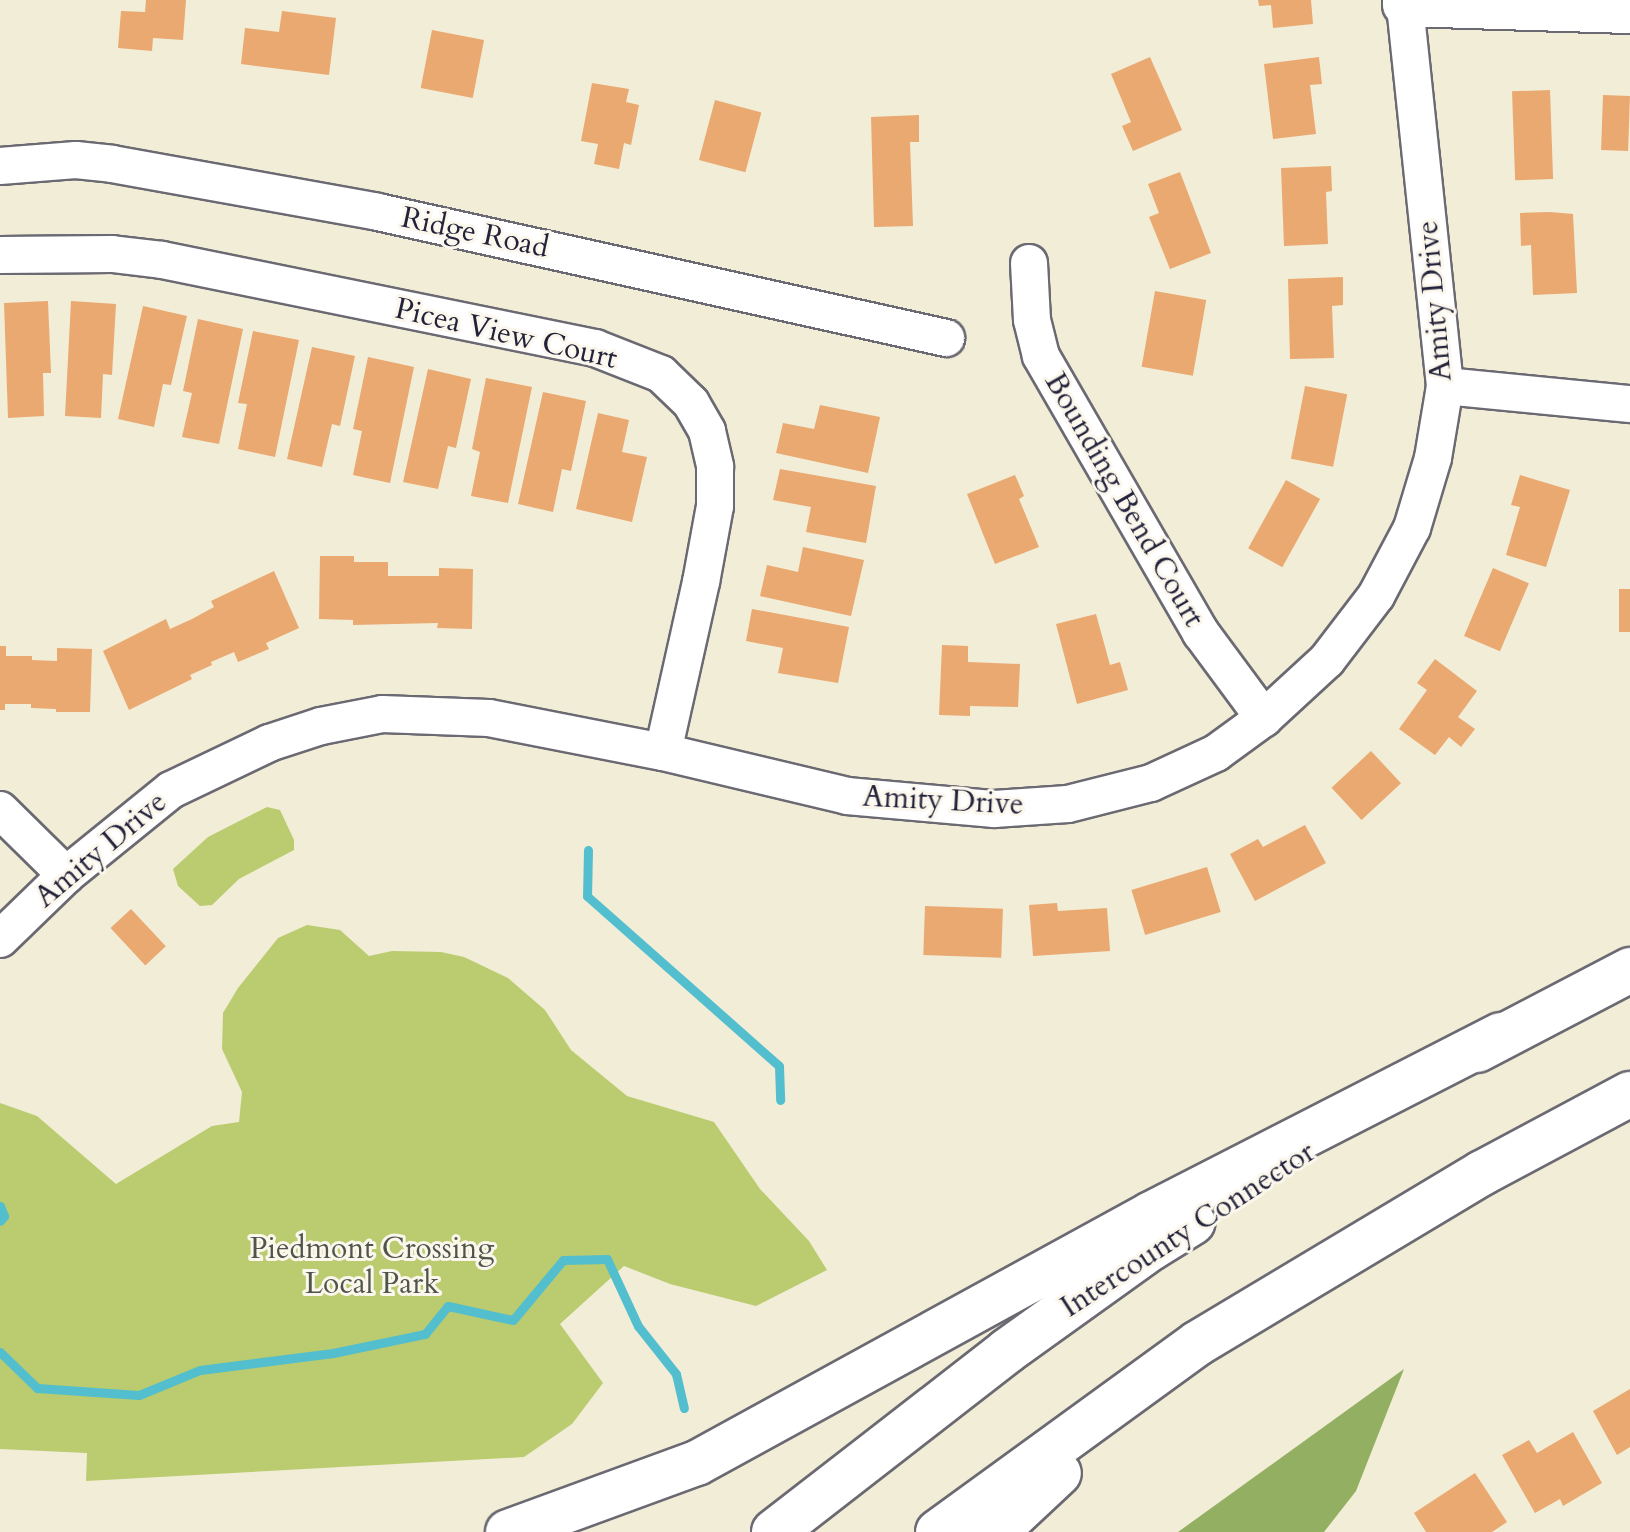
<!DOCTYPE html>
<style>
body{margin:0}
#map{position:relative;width:1630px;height:1532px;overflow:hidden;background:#f2edd7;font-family:Cardo,serif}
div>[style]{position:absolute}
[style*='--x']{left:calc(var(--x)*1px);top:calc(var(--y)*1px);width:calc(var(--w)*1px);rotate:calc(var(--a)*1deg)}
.green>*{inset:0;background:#bacc6f}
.forest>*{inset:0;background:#93b062}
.stream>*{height:9px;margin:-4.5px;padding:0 4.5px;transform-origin:4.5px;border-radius:4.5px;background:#53bece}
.building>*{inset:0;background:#e9a971;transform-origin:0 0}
.roads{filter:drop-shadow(2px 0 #6b6972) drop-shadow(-2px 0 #6b6972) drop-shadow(0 2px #6b6972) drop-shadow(0 -2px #6b6972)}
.minor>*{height:36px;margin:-18px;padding:0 18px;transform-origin:18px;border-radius:18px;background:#fff}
.tertiary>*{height:44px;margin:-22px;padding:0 22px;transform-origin:22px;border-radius:22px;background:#fff}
.motorway>*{height:44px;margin:-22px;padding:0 22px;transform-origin:22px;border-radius:22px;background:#fff}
span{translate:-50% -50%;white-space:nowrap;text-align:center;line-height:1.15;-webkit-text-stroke:6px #fbf7ec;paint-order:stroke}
.street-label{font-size:30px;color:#22223b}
.park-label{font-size:30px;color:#50554b}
</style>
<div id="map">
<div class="green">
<i style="clip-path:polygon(267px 807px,280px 810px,294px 840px,294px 850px,239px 879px,212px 905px,200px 906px,178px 886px,173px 869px,208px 837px)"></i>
<i style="clip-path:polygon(307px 925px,340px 930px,369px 956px,392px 951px,441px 952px,464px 957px,508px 978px,545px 1010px,571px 1050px,627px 1096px,714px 1122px,760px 1189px,809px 1241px,827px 1270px,756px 1306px,670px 1284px,624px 1266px,560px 1324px,603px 1383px,572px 1424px,524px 1457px,86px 1481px,87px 1453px,0 1449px,0 1103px,37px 1116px,116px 1184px,212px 1126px,239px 1122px,242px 1092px,222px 1049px,223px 1013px,238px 988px,278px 938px)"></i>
</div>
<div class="forest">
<i style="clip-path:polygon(1404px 1369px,1356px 1491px,1324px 1532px,1178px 1532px)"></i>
</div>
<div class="stream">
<i style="--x:588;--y:850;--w:46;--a:91.2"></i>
<i style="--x:587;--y:896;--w:256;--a:41.5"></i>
<i style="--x:779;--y:1066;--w:34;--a:88"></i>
<i style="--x:0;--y:1206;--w:11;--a:68"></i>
<i style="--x:4;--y:1216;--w:6;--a:129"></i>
<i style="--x:0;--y:1352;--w:52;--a:44.2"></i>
<i style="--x:37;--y:1388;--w:102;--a:3.9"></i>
<i style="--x:139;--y:1395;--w:66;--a:-22.3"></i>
<i style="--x:200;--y:1370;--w:134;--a:-7.3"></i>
<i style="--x:333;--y:1353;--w:94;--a:-11.7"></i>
<i style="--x:425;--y:1334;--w:36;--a:-51"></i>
<i style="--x:448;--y:1306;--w:66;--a:12.2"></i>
<i style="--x:513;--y:1320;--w:78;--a:-50.2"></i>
<i style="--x:563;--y:1260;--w:44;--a:-1.3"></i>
<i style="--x:607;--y:1259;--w:74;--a:65.2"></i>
<i style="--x:638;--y:1326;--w:61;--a:51.6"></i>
<i style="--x:676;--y:1374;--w:35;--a:77"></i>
</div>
<div class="building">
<i style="clip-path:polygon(146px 0,186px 0,183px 40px,153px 38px,152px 51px,118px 48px,121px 11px,145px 12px)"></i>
<i style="clip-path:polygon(1258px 0,1311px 0,1313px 24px,1273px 28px,1271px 5px,1259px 6px)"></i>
<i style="clip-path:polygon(282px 11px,336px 18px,329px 75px,241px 64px,245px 28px,279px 32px)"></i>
<i style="left:432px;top:30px;width:53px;height:59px;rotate:11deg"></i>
<i style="clip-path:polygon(1150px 57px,1182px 130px,1133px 151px,1122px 126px,1131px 122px,1111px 74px)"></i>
<i style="clip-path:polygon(1319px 57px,1322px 84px,1310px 85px,1316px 134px,1273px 139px,1264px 64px)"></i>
<i style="clip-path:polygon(592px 83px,629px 89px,626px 102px,639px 105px,631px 145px,624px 143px,619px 169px,594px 164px,598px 144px,581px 141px)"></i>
<i style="left:1550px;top:90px;width:89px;height:38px;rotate:88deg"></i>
<i style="left:1603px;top:95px;width:27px;height:55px;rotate:2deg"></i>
<i style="left:715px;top:100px;width:48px;height:62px;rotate:15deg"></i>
<i style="clip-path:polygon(919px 115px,919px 142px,910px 142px,913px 226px,874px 227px,871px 117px)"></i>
<i style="clip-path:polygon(1331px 166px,1332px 191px,1326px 192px,1328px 244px,1284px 246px,1281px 168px)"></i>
<i style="clip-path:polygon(1180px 172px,1211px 253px,1170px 269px,1149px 217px,1159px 213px,1148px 184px)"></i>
<i style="clip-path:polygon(1550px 212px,1573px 214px,1577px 293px,1533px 295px,1531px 245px,1521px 246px,1520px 213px)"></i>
<i style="clip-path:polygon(1343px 277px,1343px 305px,1332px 306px,1334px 358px,1290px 359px,1288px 279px)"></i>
<i style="left:1155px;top:291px;width:52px;height:77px;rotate:10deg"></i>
<i style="clip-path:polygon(48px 301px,51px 373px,43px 373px,44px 416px,8px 418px,4px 303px)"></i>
<i style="clip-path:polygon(71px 301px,116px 304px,112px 375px,103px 374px,101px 418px,65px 416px)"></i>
<i style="clip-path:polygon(143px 306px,187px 316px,171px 385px,163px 384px,154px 427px,118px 419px)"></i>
<i style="clip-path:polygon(198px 319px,243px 329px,219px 444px,182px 437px,192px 393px,183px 391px)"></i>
<i style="clip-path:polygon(253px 331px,299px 340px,275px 457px,238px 449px,247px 404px,238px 403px)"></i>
<i style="clip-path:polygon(312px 347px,355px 356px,340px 426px,332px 424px,322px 467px,287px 459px)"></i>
<i style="clip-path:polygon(368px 357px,414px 367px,390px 483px,353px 475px,362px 431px,353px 429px)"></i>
<i style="clip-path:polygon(428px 369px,471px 379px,456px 448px,448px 446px,438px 489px,403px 482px)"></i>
<i style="clip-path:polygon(486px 378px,532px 387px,508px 503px,471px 496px,480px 452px,472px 449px)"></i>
<i style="left:1305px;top:386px;width:43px;height:74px;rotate:11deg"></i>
<i style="clip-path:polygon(543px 392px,586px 401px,571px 471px,562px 469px,553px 512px,518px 504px)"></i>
<i style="clip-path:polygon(820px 405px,880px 417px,868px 473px,776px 453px,783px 423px,814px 429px)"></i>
<i style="clip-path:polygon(598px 413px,629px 420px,622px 452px,647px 457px,632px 522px,576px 509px)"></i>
<i style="clip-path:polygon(780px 469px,876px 486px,866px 543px,806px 532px,811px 507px,773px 500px)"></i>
<i style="clip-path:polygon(1015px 475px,1024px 496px,1019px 499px,1039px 547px,995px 564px,967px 494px)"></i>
<i style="clip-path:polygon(1520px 475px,1570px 490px,1546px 567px,1506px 555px,1520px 507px,1511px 505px)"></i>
<i style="left:1286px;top:480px;width:39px;height:78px;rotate:29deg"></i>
<i style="clip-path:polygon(803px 547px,864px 560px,851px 616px,760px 596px,767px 565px,798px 572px)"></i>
<i style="clip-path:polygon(320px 556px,354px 556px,354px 562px,388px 562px,388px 576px,439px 576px,439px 568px,473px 569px,472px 629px,437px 628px,438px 623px,353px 625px,353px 620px,319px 619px)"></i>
<i style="left:1493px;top:568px;width:39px;height:74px;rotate:23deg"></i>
<i style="clip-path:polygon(274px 571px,299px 628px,266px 643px,269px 649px,238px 662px,234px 652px,211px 662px,212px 665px,190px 675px,192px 679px,129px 710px,103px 651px,166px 619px,170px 629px,192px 619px,214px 607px,211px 601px)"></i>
<i style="left:1619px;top:589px;width:11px;height:43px"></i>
<i style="clip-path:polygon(752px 609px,849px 627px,838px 683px,778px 673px,783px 648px,746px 641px)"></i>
<i style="clip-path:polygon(1096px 614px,1110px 665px,1120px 662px,1128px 690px,1077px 704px,1056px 624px)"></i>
<i style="clip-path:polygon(942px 645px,968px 646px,968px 662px,1020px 664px,1018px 707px,970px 706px,970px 716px,939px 715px)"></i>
<i style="clip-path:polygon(0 646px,6px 646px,6px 656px,32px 656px,32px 660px,57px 661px,57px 648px,92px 649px,90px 712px,56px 712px,56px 709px,31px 708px,31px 704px,5px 704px,5px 710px,0 710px)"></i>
<i style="clip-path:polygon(1435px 659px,1477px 691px,1458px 717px,1475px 729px,1461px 747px,1449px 737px,1435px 755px,1399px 729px,1427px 690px,1417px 683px)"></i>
<i style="left:1371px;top:751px;width:44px;height:54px;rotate:47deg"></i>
<i style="clip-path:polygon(1305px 825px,1326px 863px,1255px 901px,1230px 854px,1258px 839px,1263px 847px)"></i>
<i style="left:1207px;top:867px;width:47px;height:79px;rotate:73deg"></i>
<i style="clip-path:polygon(1057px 903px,1058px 911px,1107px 908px,1110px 951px,1033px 956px,1029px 905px)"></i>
<i style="left:925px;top:906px;width:78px;height:49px;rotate:2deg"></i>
<i style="left:131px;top:909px;width:51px;height:28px;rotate:47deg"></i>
<i style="clip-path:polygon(1630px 1389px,1630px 1447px,1617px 1455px,1593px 1411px)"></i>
<i style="clip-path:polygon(1573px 1432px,1602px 1483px,1563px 1506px,1560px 1499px,1535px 1513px,1502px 1455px,1529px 1440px,1537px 1453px)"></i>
<i style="clip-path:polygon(1475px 1473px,1507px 1522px,1492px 1532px,1426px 1532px,1414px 1513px)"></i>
</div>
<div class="roads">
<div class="minor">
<i style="--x:0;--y:166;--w:76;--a:-4.5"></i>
<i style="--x:76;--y:160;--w:36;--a:6"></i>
<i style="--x:112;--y:164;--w:270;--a:10.2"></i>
<i style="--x:378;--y:212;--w:582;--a:12.51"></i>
<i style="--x:0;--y:255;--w:112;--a:-0.5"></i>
<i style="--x:112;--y:254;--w:50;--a:6.8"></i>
<i style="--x:162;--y:260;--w:442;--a:11.5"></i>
<i style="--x:595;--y:348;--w:71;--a:21.5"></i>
<i style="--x:661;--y:374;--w:42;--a:44"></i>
<i style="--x:691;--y:403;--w:32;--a:60"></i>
<i style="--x:707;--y:431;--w:37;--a:77"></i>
<i style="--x:715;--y:467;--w:39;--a:90"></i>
<i style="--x:715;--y:506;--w:77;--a:100.4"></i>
<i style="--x:701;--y:582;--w:174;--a:102.6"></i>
<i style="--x:1029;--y:263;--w:57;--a:87"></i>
<i style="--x:1032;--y:320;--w:37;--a:76"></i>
<i style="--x:1041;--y:356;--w:320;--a:60"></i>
<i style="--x:1201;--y:633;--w:106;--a:53.5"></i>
<i style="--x:1445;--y:386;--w:186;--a:5.6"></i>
<i style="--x:0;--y:810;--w:93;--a:44.6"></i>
<i style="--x:0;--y:939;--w:92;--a:-44.1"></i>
<i style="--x:66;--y:875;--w:135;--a:-39"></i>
<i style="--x:171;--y:790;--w:109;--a:-25.6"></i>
<i style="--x:269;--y:743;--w:55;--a:-18.1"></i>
<i style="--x:321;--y:726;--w:62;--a:-11.1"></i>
<i style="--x:382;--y:714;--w:107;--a:2.1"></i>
<i style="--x:489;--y:718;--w:177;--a:11.1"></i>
<i style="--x:663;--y:752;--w:189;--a:13.4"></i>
<i style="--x:847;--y:796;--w:148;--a:5.1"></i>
<i style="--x:994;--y:809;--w:74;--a:-3.9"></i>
<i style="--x:1068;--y:804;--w:86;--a:-14.2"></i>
<i style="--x:1151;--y:783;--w:72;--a:-24.8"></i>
<i style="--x:1216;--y:753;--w:59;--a:-36.1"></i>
<i style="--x:1264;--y:718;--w:86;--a:-42.6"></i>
<i style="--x:1327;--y:660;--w:81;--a:-52.6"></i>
<i style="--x:1376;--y:596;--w:77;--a:-62.1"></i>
<i style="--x:1412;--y:528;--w:73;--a:-73.3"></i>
<i style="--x:1433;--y:458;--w:73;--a:-80.5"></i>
<i style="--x:1445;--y:386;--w:384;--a:-96"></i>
</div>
<div class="tertiary">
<i style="--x:1405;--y:0;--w:4;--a:90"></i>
<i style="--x:1405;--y:4;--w:225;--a:1.8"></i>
</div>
<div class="motorway">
<i style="--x:1477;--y:1050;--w:173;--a:-27.6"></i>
<i style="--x:508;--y:1532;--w:201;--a:-20.1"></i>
<i style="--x:697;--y:1463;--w:518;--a:-28.74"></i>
<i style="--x:1151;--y:1214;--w:393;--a:-27.1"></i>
<i style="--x:774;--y:1532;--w:295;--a:-37.8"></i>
<i style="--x:1007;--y:1351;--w:177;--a:-35.6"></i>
<i style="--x:1151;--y:1248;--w:49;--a:-31.8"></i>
<i style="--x:938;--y:1532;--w:321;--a:-36"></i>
<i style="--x:1198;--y:1343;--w:331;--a:-30.9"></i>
<i style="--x:1482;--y:1173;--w:168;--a:-28.1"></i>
<i style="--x:996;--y:1532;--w:86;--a:-43.1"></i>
</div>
</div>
<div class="street-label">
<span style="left:475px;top:233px;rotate:12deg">Ridge Road</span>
<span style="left:1435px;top:301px;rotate:-95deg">Amity Drive</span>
<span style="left:506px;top:334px;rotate:13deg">Picea View Court</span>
<span style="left:1124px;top:500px;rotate:60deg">Bounding Bend Court</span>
<span style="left:943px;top:801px;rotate:3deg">Amity Drive</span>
<span style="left:101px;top:850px;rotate:-40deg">Amity Drive</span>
<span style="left:1188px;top:1230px;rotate:-33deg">Intercounty Connector</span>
</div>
<div class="park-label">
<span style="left:372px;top:1266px">Piedmont Crossing<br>Local Park</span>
</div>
</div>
